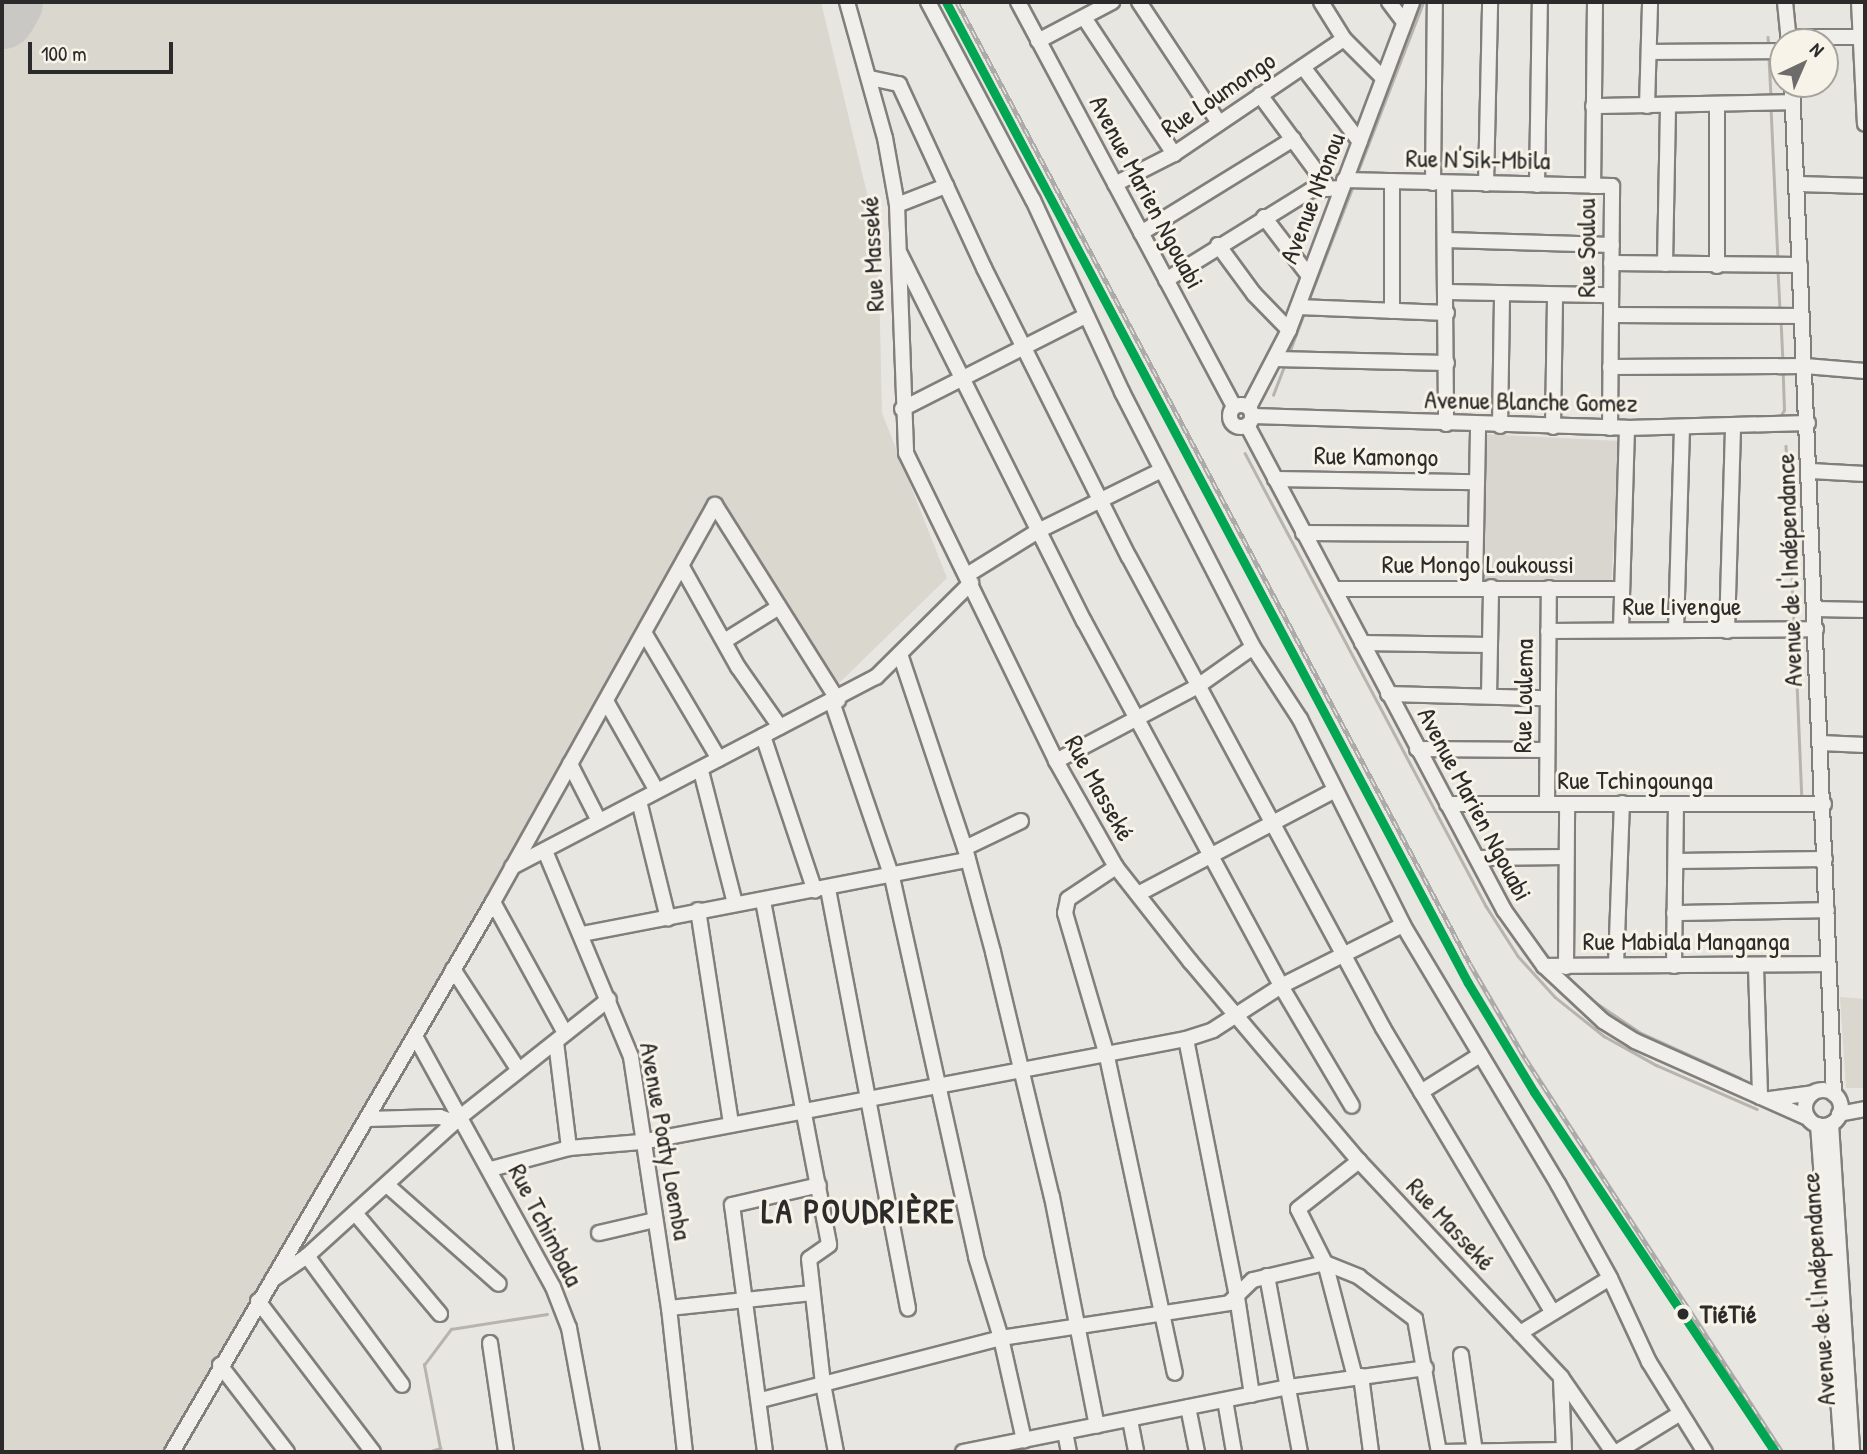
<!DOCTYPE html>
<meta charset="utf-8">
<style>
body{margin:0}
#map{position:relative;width:1867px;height:1454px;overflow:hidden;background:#e8e6e0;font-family:"Patrick Hand",sans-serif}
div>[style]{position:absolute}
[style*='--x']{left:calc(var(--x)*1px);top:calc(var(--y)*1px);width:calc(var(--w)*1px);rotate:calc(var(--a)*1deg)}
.built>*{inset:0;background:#dad7cf}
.green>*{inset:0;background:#d8d6ce;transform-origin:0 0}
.stream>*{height:2.5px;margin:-1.25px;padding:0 1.25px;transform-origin:1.25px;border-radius:1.25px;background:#b7b4ae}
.runway>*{height:65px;margin:-32.5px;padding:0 32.5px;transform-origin:32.5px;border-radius:32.5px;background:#cac8c4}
.roads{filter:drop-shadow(2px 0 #807f7c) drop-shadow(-2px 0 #807f7c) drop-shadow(0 2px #807f7c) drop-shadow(0 -2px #807f7c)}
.minor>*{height:14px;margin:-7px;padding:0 7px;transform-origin:7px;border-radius:7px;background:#f0efeb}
.minor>.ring{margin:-7px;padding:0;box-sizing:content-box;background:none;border:14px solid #f0efeb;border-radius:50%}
.rail>*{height:5px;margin-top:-2.5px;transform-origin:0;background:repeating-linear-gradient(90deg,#f7f3e8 0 8px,#acaba9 0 16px);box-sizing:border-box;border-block:2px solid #acaba9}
.rail-1>*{height:9px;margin:-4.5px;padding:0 4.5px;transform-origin:4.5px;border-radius:4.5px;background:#00a651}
.dots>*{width:19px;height:19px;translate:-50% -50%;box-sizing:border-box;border:4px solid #f7f3e8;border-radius:50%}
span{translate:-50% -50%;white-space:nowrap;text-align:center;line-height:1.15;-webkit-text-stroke:6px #f7f3e8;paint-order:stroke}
.street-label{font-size:26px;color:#2b2b2b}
.stop-label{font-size:26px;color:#2b2b2b;font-weight:700}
.left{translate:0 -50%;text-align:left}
.district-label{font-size:33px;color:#2b2b2b;font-weight:700;letter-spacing:2px}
.frame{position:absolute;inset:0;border:4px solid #2b2b2b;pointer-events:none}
.north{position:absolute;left:1769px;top:28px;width:70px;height:70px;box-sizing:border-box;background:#f7f3e8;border:2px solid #a5a39c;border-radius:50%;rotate:44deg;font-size:19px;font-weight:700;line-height:28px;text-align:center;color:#2b2b2b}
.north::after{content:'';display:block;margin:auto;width:24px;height:32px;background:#6d6c6a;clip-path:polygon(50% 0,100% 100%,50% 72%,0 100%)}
.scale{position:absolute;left:28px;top:42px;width:145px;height:32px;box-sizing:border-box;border:4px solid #2b2b2b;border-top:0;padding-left:9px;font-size:21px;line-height:24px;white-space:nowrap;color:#2b2b2b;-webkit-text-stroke:5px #f7f3e8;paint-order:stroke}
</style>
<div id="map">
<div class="built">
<i style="clip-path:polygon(2px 2px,821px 2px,878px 239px,882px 413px,947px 578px,832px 690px,716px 500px,166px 1452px,2px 1452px)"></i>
<i style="clip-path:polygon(1840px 997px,1865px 999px,1865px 1088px,1846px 1088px)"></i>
</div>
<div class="green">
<i style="left:1484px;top:434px;width:135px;height:146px;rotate:3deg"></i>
</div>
<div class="stream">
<i style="--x:1768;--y:37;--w:11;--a:85"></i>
<i style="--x:1825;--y:50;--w:7;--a:0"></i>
<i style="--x:1769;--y:58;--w:39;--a:87"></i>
<i style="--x:1771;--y:107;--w:154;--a:87.4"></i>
<i style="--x:1356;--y:176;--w:186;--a:-68.9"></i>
<i style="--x:1778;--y:271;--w:39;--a:87"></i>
<i style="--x:1307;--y:304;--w:127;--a:-68.7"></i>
<i style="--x:1781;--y:320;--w:42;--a:87.3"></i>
<i style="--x:1289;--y:353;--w:43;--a:-69.4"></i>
<i style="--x:1273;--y:395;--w:31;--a:-69"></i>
<i style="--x:1780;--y:417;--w:8;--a:-60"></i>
<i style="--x:1784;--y:410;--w:37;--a:-92"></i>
<i style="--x:1786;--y:446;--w:178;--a:87.4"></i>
<i style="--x:1245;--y:453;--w:513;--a:61.99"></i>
<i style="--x:1486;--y:906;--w:59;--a:57.4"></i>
<i style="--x:1518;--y:956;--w:55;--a:47.9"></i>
<i style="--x:1555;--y:997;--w:63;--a:38.5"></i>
<i style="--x:1604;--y:1036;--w:60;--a:29.1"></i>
<i style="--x:1656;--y:1065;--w:110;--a:23.5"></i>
<i style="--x:1287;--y:485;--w:50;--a:62.4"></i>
<i style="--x:1315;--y:538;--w:53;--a:62"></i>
<i style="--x:1345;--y:593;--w:50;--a:62.4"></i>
<i style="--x:1795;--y:635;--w:164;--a:87.6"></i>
<i style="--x:1374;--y:649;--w:46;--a:62.9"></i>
<i style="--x:1400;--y:699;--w:52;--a:61.5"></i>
<i style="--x:1430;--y:754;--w:50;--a:62.4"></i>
<i style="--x:1459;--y:810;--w:49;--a:60.8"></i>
<i style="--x:1487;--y:862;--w:68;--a:60.8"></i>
<i style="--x:1532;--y:937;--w:28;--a:51"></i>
<i style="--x:1562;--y:972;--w:45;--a:42.3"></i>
<i style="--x:1595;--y:1002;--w:55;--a:34"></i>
<i style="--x:1641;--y:1033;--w:109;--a:24.4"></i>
<i style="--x:428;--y:1452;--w:13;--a:-18"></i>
<i style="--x:440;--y:1448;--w:85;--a:-100.9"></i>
<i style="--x:424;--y:1365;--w:45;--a:-53.1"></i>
<i style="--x:451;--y:1329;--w:97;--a:-8.9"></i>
</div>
<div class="runway">
<i style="--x:2;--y:16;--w:16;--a:-60"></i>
</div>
<div class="roads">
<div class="minor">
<i style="--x:847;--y:2;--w:141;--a:74.4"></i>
<i style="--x:885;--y:138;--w:68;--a:79.8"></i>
<i style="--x:897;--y:205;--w:248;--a:87.9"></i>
<i style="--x:906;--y:453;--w:343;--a:64"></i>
<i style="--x:1056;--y:761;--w:122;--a:60.5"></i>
<i style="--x:1116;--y:867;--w:120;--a:51.8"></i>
<i style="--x:1190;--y:961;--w:262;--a:49.8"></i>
<i style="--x:1359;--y:1161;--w:296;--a:46.9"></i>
<i style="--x:1561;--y:1377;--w:91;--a:55.3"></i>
<i style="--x:928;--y:2;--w:224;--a:62.1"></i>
<i style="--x:1033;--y:200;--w:212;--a:65.1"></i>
<i style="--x:1122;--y:392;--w:287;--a:62.8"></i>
<i style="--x:1253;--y:647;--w:86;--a:56.9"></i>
<i style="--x:1300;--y:719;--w:230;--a:63.4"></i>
<i style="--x:1403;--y:925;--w:302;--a:59.1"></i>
<i style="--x:1558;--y:1184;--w:107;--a:61"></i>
<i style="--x:1610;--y:1278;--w:93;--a:65.1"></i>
<i style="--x:1649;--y:1362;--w:106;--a:58.1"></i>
<i style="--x:1018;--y:2;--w:458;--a:61.9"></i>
<i style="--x:1139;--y:2;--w:145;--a:56.5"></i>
<i style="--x:1321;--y:2;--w:44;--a:58.1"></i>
<i style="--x:1344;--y:39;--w:55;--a:45"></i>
<i style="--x:1389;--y:2;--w:25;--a:53"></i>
<i style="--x:1595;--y:2;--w:184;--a:90.6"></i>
<i style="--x:1593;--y:186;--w:7;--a:0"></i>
<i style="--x:1785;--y:2;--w:40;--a:84.3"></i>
<i style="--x:1859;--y:2;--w:122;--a:87.2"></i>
<i style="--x:1085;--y:19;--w:162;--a:56.6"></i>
<i style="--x:1788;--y:37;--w:77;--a:0"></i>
<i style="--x:1038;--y:41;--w:84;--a:-27.8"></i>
<i style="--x:1650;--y:52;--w:133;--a:-0.4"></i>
<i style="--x:1303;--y:67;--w:94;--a:52.8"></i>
<i style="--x:870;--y:78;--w:30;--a:12"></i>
<i style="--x:899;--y:84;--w:203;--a:65.2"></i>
<i style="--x:984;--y:268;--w:323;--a:63.4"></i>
<i style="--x:1129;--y:557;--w:535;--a:61.66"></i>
<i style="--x:1383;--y:1028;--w:330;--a:59.2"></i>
<i style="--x:1792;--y:84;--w:1011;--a:87.62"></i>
<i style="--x:1260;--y:95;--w:113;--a:53.6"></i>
<i style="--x:1593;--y:106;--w:200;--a:-1.1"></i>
<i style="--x:1647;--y:106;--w:104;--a:-88.3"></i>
<i style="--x:1717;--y:106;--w:160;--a:90"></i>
<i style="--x:1344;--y:180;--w:268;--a:1.3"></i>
<i style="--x:1392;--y:181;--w:130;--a:90"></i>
<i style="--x:1433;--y:183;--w:181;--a:-89.4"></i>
<i style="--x:1444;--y:183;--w:241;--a:89.5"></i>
<i style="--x:1115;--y:184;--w:66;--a:-27"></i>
<i style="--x:1174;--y:154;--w:205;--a:-34.1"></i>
<i style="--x:1486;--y:184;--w:182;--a:-88.7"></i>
<i style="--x:1798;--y:184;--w:67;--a:1.7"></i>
<i style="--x:1537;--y:185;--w:183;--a:-89.1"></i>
<i style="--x:897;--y:205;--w:53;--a:-21.2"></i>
<i style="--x:1264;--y:217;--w:74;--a:52.7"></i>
<i style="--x:1141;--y:233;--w:179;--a:-31.7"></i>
<i style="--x:1446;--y:240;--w:166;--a:1.7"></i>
<i style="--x:1218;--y:245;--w:61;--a:53.7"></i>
<i style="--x:1254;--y:294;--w:50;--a:45.8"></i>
<i style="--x:900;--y:254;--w:411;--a:63.4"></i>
<i style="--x:1084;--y:621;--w:415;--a:61.6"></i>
<i style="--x:1281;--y:986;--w:139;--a:59.4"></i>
<i style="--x:1611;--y:263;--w:189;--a:0.6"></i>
<i style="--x:1665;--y:264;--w:158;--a:-88.9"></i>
<i style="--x:1166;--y:280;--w:171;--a:-31.8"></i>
<i style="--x:1311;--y:190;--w:30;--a:-4"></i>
<i style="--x:1448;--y:292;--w:163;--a:1.1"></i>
<i style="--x:1298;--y:307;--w:149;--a:2.3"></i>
<i style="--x:1611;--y:315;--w:191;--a:0.3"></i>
<i style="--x:1275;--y:359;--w:172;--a:1.3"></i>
<i style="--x:1610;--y:367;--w:195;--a:-0.3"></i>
<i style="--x:1805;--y:366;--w:60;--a:4.8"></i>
<i class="ring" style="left:1230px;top:405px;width:8px;height:8px"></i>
<i style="--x:1249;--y:407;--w:87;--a:-62.5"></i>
<i style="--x:1289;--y:330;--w:350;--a:-69.4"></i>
<i style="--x:902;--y:409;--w:205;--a:-26.9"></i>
<i style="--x:1253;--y:416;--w:374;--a:1.8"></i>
<i style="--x:1627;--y:428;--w:181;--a:-1.6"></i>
<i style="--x:1247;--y:425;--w:549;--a:62.08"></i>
<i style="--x:1504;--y:910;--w:69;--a:54.5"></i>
<i style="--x:1544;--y:966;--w:81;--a:43"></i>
<i style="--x:1603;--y:1021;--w:38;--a:32"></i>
<i style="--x:1635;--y:1041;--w:189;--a:24"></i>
<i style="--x:1500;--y:426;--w:133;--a:-89.1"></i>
<i style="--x:1553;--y:427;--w:132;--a:-89.1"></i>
<i style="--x:1610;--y:428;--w:242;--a:-89.5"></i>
<i style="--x:1811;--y:471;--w:54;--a:3.2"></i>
<i style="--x:1275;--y:479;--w:202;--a:0.9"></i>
<i style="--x:1303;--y:533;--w:172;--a:0.3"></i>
<i style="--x:682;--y:567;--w:115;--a:60.8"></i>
<i style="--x:738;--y:667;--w:73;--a:55"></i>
<i style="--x:967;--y:575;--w:84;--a:-31.8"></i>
<i style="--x:1038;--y:531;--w:138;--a:-26.2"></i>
<i style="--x:1475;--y:587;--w:161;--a:-88.9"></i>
<i style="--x:1334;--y:589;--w:288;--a:0"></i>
<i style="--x:1815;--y:609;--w:50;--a:1.1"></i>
<i style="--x:1621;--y:630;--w:202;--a:-88.3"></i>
<i style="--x:1676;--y:630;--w:201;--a:-88.3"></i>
<i style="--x:1548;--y:631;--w:268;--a:-0.4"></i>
<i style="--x:1727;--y:631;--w:203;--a:-88.3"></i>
<i style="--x:645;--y:634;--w:145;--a:59.4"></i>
<i style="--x:726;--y:640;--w:62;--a:-31.9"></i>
<i style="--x:1362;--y:643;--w:127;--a:0.9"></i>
<i style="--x:900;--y:654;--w:205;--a:71.5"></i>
<i style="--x:965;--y:848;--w:108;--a:74.9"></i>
<i style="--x:993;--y:952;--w:252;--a:76.5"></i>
<i style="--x:1052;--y:1197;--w:233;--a:78.9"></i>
<i style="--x:1388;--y:694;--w:158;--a:1.5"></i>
<i style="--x:1489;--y:696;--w:109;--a:-88.9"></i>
<i style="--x:606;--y:701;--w:103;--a:60.5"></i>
<i style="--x:832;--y:702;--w:185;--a:71.1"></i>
<i style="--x:892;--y:877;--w:389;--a:77.5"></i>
<i style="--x:976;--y:1257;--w:85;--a:72.8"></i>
<i style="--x:1001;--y:1338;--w:105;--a:77.3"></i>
<i style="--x:763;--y:736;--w:163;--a:71.5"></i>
<i style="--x:1821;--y:743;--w:44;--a:2.6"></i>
<i style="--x:1417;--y:749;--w:129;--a:0.4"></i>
<i style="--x:1056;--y:761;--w:161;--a:-27.8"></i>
<i style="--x:1198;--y:686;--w:67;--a:-35.3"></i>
<i style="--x:570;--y:764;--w:64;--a:63"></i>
<i style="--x:701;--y:771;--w:136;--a:75.6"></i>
<i style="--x:639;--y:801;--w:121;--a:76.1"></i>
<i style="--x:1447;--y:804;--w:377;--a:0"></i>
<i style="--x:1547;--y:804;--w:216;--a:-89.5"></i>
<i style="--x:965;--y:848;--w:62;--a:-25.7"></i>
<i style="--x:545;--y:851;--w:223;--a:67.3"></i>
<i style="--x:631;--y:1057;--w:254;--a:81.4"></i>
<i style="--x:669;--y:1308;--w:145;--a:83.7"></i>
<i style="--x:1477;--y:858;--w:89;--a:-0.6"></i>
<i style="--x:1676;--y:861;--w:149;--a:-0.8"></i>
<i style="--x:512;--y:867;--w:411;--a:-27.6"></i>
<i style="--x:876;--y:677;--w:134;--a:-44.7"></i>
<i style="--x:1116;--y:867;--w:58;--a:146.3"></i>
<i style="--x:1068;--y:899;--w:14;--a:102"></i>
<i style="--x:1065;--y:913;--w:145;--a:73.6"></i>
<i style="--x:1106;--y:1052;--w:328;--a:77.9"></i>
<i style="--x:828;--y:889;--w:427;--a:79.2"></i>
<i style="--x:1138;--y:894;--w:223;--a:-27.8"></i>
<i style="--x:763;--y:901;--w:350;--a:79.1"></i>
<i style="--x:829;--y:1245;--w:24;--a:145"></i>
<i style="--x:809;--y:1259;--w:126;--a:83.6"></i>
<i style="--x:823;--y:1384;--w:69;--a:79.2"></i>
<i style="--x:493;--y:902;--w:149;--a:61.2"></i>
<i style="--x:698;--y:910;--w:217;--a:81.2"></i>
<i style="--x:1674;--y:913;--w:153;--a:-1.1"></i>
<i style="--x:582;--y:934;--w:393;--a:-10.9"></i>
<i style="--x:1616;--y:965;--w:162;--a:-87.9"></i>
<i style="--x:1544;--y:966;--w:284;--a:-0.4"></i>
<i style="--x:1674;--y:966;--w:161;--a:-89.3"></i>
<i style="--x:1566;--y:967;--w:163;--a:-89.6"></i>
<i style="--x:1756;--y:967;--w:130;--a:88.2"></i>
<i style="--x:453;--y:969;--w:119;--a:57"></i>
<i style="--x:415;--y:1036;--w:286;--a:61.2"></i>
<i style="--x:553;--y:1287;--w:44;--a:68.7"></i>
<i style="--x:569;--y:1328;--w:126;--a:79.5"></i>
<i style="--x:1186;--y:1039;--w:263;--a:78.8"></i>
<i style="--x:1237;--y:1297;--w:99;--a:81.3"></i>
<i style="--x:556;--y:1042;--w:107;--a:83"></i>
<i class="ring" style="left:1805px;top:1090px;width:22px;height:22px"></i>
<i style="--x:1421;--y:1092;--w:70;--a:-32.1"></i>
<i style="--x:1770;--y:1099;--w:43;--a:-7.9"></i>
<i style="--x:1839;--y:1114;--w:26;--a:-11"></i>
<i style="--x:367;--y:1119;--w:73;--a:-1.6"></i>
<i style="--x:440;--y:1117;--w:15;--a:20"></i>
<i style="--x:1831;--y:1124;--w:329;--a:86.3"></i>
<i style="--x:1818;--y:1125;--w:328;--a:85.8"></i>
<i style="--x:491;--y:1169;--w:81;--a:-15.1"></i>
<i style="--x:569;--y:1148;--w:72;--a:-4.8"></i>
<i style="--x:641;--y:1142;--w:555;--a:-10.7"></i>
<i style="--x:1186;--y:1039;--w:28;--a:-18"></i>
<i style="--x:1213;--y:1030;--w:81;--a:-32.9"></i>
<i style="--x:1281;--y:986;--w:136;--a:-26.6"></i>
<i style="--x:387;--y:1185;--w:149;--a:41.5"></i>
<i style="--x:355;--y:1213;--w:132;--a:49.9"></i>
<i style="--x:599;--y:1233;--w:57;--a:-13.1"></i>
<i style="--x:307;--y:1256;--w:160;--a:53.6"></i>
<i style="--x:1267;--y:1276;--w:179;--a:79.4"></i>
<i style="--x:272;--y:1280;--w:42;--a:-34.4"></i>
<i style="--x:307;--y:1256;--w:205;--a:-42.2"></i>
<i style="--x:459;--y:1118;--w:191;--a:-38.4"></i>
<i style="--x:258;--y:1301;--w:190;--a:52.7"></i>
<i style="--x:669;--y:1308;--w:144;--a:-6"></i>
<i style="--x:1520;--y:1333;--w:105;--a:-31.4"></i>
<i style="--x:490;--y:1343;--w:110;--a:81.6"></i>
<i style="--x:1461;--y:1355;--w:98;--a:81.8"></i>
<i style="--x:220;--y:1365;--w:110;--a:52.4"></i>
<i style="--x:1361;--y:1376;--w:77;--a:82.5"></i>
<i style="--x:1355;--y:1377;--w:118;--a:-104.7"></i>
<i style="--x:1325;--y:1263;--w:60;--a:-116.6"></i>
<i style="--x:1298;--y:1209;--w:78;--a:-38.2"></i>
<i style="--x:1561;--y:1379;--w:73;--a:87.6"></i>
<i style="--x:761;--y:1400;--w:248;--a:-14.5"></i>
<i style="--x:1001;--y:1338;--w:231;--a:-8.7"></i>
<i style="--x:1229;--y:1303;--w:33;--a:-44"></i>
<i style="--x:1253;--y:1280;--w:74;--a:-13.3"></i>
<i style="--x:1325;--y:1263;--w:37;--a:22"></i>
<i style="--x:1359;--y:1277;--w:70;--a:36.9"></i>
<i style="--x:1415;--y:1319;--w:135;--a:79.8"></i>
<i style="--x:1225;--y:1400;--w:53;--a:80.2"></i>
<i style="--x:1188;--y:1407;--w:46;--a:78.7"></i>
<i style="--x:1130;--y:1420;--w:33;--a:79"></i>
<i style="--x:1065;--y:1432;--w:20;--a:79"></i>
<i style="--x:172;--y:1452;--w:637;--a:-59.73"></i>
<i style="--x:493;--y:902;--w:455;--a:-60.8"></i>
<i style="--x:715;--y:505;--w:231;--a:57.8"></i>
<i style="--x:765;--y:1452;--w:249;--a:-97.6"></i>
<i style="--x:732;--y:1205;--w:89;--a:-12.9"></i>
<i style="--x:963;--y:1452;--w:332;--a:-11.3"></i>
<i style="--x:1289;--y:1387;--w:138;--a:-7.9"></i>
<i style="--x:1441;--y:1452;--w:123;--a:-0.9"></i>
<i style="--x:1617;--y:1452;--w:73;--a:-31.5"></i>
</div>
</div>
<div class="rail">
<i style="--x:957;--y:2;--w:1090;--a:61.93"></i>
<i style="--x:1470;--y:964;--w:109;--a:59.7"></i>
<i style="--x:1525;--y:1058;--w:470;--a:56.9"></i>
</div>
<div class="rail-1">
<i style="--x:946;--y:2;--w:1111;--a:61.98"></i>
<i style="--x:1468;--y:983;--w:127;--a:58.8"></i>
<i style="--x:1534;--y:1092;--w:433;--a:56.2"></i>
</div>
<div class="dots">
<i style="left:1683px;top:1314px;background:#2b2b2b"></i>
</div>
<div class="street-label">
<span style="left:1218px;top:94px;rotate:-34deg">Rue Loumongo</span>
<span style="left:1478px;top:159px;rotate:1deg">Rue N'Sik-Mbila</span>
<span style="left:1147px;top:192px;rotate:62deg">Avenue Marien Ngouabi</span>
<span style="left:1312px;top:198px;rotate:-69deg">Avenue Ntonou</span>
<span style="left:1586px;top:248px;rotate:-90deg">Rue Soulou</span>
<span style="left:872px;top:254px;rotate:-93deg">Rue Masseké</span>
<span style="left:1531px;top:401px;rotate:1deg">Avenue Blanche Gomez</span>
<span style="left:1376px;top:456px;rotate:1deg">Rue Kamongo</span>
<span style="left:1478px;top:564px">Rue Mongo Loukoussi</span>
<span style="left:1789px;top:570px;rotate:-92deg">Avenue de l'Indépendance</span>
<span style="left:1682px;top:606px">Rue Livengue</span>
<span style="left:1523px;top:696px;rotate:-89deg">Rue Loulema</span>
<span style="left:1635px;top:780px">Rue Tchingounga</span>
<span style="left:1100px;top:788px;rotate:61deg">Rue Masseké</span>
<span style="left:1475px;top:804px;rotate:62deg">Avenue Marien Ngouabi</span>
<span style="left:1686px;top:941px">Rue Mabiala Manganga</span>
<span style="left:666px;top:1141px;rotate:80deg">Avenue Poaty Loemba</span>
<span style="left:1451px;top:1224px;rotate:47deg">Rue Masseké</span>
<span style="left:546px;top:1225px;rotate:63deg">Rue Tchimbala</span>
<span style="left:1818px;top:1289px;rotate:-94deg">Avenue de l'Indépendance</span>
</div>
<div class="stop-label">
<span class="left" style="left:1700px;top:1314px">TiéTié</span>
</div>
<div class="district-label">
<span style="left:859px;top:1212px">LA POUDRIÈRE</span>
</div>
<div class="frame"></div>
<div class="north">N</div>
<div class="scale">100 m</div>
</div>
